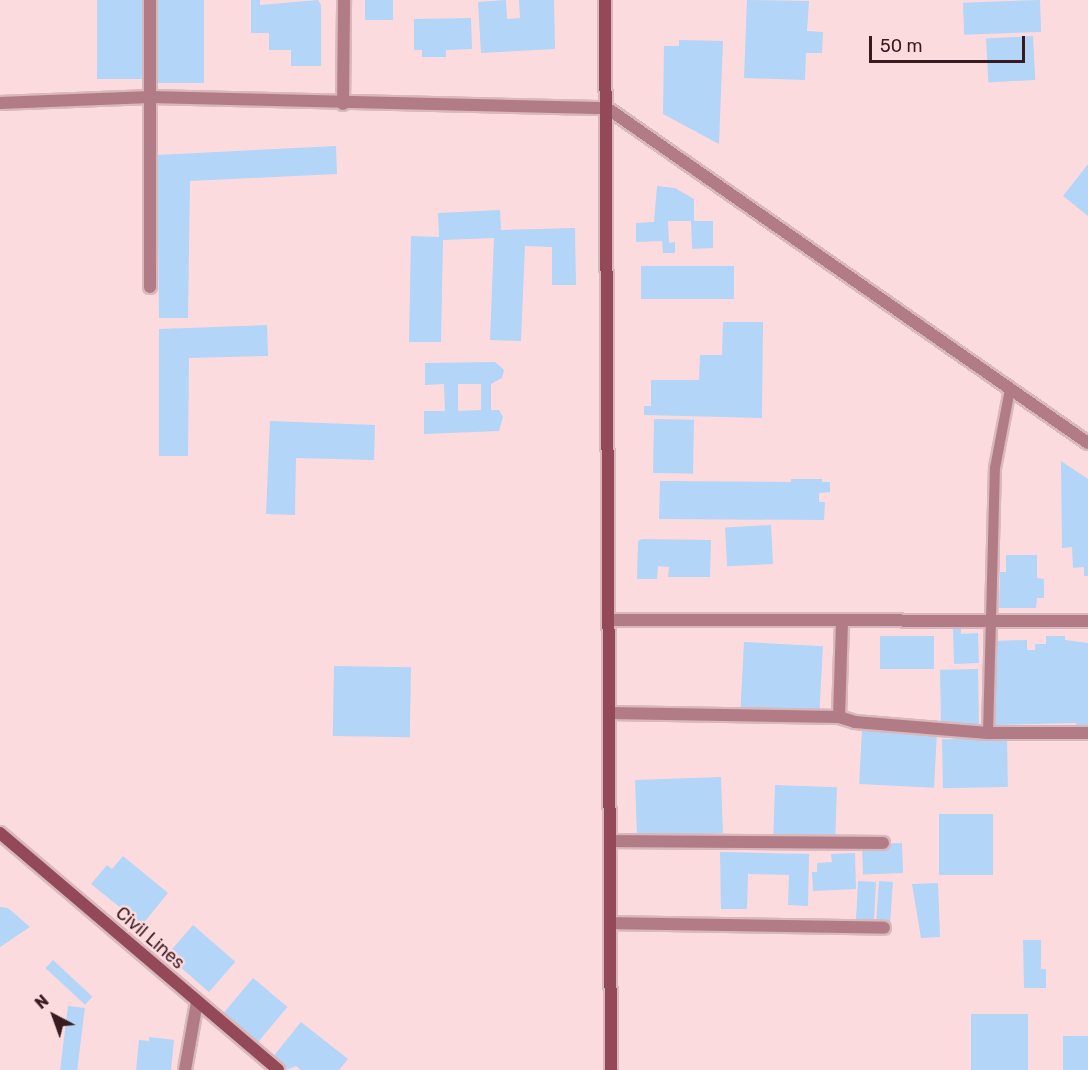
<!DOCTYPE html>
<style>
body{margin:0}
#map{position:relative;width:1088px;height:1070px;overflow:hidden;background:#fcdbdf;font-family:Rubik,sans-serif}
div>[style]{position:absolute}
[style*='--x']{left:calc(var(--x)*1px);top:calc(var(--y)*1px);width:calc(var(--w)*1px);rotate:calc(var(--a)*1deg)}
.building>*{inset:0;background:#b3d5f7;transform-origin:0 0}
.roads{filter:drop-shadow(2px 0 #d9b8bd) drop-shadow(-2px 0 #d9b8bd) drop-shadow(0 2px #d9b8bd) drop-shadow(0 -2px #d9b8bd)}
.lane>*{height:10px;margin:-5px;padding:0 5px;transform-origin:5px;border-radius:5px;background:#b17c85}
.street>*{height:12px;margin:-6px;padding:0 6px;transform-origin:6px;border-radius:6px;background:#b17c85}
.secondary>*{height:12px;margin:-6px;padding:0 6px;transform-origin:6px;border-radius:6px;background:#934958}
span{translate:-50% -50%;white-space:nowrap;text-align:center;line-height:1.15;-webkit-text-stroke:5px #fcdbdf;paint-order:stroke}
.street-label{font-size:18px;color:#381b20}
.north{position:absolute;left:24px;top:986px;width:60px;height:60px;-webkit-text-stroke:4px #fcdbdf;paint-order:stroke;rotate:319deg;font-size:16px;font-weight:700;line-height:24px;text-align:center;color:#381b20}
.north::after{content:'';display:block;margin:auto;width:21px;height:27px;background:#381b20;clip-path:polygon(50% 0,100% 100%,50% 72%,0 100%)}
.scale{position:absolute;left:869px;top:36px;width:156px;height:27px;box-sizing:border-box;border:3px solid #381b20;border-top:0;padding-left:8px;font-size:18px;line-height:21px;white-space:nowrap;color:#381b20;-webkit-text-stroke:4px #fcdbdf;paint-order:stroke}
</style>
<div id="map">
<div class="building">
<i style="left:97px;top:0;width:45px;height:79px"></i>
<i style="left:156px;top:0;width:48px;height:83px"></i>
<i style="clip-path:polygon(251px 0,260px 0,260px 5px,318px 0,321px 5px,321px 66px,291px 66px,291px 50px,269px 50px,269px 33px,251px 33px)"></i>
<i style="left:365px;top:0;width:28px;height:20px"></i>
<i style="clip-path:polygon(506px 0,507px 19px,520px 18px,519px 0,554px 0,555px 49px,481px 53px,478px 2px)"></i>
<i style="clip-path:polygon(747px 0,809px 1px,807px 31px,823px 32px,822px 53px,806px 53px,805px 80px,744px 78px)"></i>
<i style="left:1040px;top:0;width:32px;height:77px;rotate:88deg"></i>
<i style="clip-path:polygon(471px 18px,472px 49px,446px 50px,446px 57px,422px 57px,422px 50px,414px 50px,414px 19px)"></i>
<i style="left:1033px;top:36px;width:44px;height:47px;rotate:87deg"></i>
<i style="clip-path:polygon(679px 40px,723px 41px,719px 144px,663px 114px,664px 46px,679px 46px)"></i>
<i style="clip-path:polygon(336px 146px,337px 174px,190px 181px,188px 318px,159px 318px,157px 155px)"></i>
<i style="clip-path:polygon(1088px 164px,1088px 216px,1063px 196px)"></i>
<i style="clip-path:polygon(657px 186px,675px 188px,694px 199px,694px 221px,713px 221px,713px 248px,692px 249px,691px 221px,668px 221px,669px 243px,675px 242px,675px 253px,663px 253px,662px 241px,636px 242px,636px 223px,654px 222px)"></i>
<i style="clip-path:polygon(500px 210px,501px 230px,575px 228px,576px 285px,552px 285px,552px 247px,525px 246px,521px 341px,490px 340px,494px 238px,443px 240px,441px 342px,409px 342px,411px 236px,439px 237px,438px 213px)"></i>
<i style="left:641px;top:266px;width:93px;height:33px"></i>
<i style="clip-path:polygon(723px 322px,763px 322px,762px 418px,644px 415px,644px 406px,651px 406px,651px 380px,699px 380px,700px 355px,722px 355px)"></i>
<i style="clip-path:polygon(267px 325px,268px 356px,189px 358px,188px 456px,159px 456px,159px 329px)"></i>
<i style="clip-path:polygon(evenodd,495px 362px,504px 370px,502px 378px,491px 384px,491px 410px,499px 410px,503px 417px,499px 431px,424px 434px,424px 411px,445px 411px,444px 384px,425px 385px,425px 363px,495px 362px,458px 384px,481px 384px,481px 410px,458px 411px,458px 384px)"></i>
<i style="left:654px;top:419px;width:40px;height:54px;rotate:1deg"></i>
<i style="clip-path:polygon(270px 421px,375px 425px,374px 460px,296px 458px,295px 515px,266px 514px)"></i>
<i style="clip-path:polygon(1061px 461px,1088px 479px,1088px 576px,1084px 576px,1084px 567px,1073px 568px,1072px 547px,1062px 548px)"></i>
<i style="clip-path:polygon(791px 479px,822px 479px,822px 482px,830px 482px,830px 492px,819px 493px,819px 502px,825px 502px,824px 520px,659px 519px,660px 481px,791px 482px)"></i>
<i style="left:771px;top:525px;width:39px;height:46px;rotate:87deg"></i>
<i style="clip-path:polygon(642px 539px,711px 540px,710px 577px,668px 577px,669px 567px,658px 566px,657px 579px,637px 579px,638px 541px)"></i>
<i style="clip-path:polygon(1006px 555px,1037px 555px,1037px 578px,1044px 579px,1044px 598px,1037px 598px,1036px 608px,999px 608px,1000px 572px,1006px 572px)"></i>
<i style="clip-path:polygon(953px 629px,961px 629px,961px 634px,978px 633px,979px 663px,954px 664px)"></i>
<i style="left:934px;top:636px;width:33px;height:54px;rotate:90deg"></i>
<i style="clip-path:polygon(1046px 636px,1065px 636px,1065px 640px,1088px 643px,1088px 729px,1076px 730px,1076px 723px,994px 725px,992px 641px,1027px 640px,1027px 650px,1035px 650px,1035px 644px,1046px 644px)"></i>
<i style="left:744px;top:642px;width:79px;height:65px;rotate:3deg"></i>
<i style="left:334px;top:666px;width:77px;height:70px;rotate:1deg"></i>
<i style="left:978px;top:669px;width:56px;height:38px;rotate:89deg"></i>
<i style="left:862px;top:730px;width:75px;height:54px;rotate:3deg"></i>
<i style="left:1007px;top:738px;width:49px;height:65px;rotate:89deg"></i>
<i style="left:721px;top:777px;width:56px;height:86px;rotate:88deg"></i>
<i style="left:775px;top:785px;width:62px;height:51px;rotate:2deg"></i>
<i style="left:993px;top:814px;width:61px;height:54px;rotate:90deg"></i>
<i style="left:902px;top:843px;width:30px;height:40px;rotate:88deg"></i>
<i style="clip-path:polygon(720px 852px,809px 854px,808px 906px,788px 905px,789px 875px,748px 874px,747px 909px,721px 909px)"></i>
<i style="clip-path:polygon(855px 853px,856px 889px,813px 891px,812px 872px,817px 872px,817px 863px,832px 862px,831px 854px)"></i>
<i style="clip-path:polygon(123px 856px,168px 893px,142px 925px,91px 884px,107px 865px,112px 869px)"></i>
<i style="left:858px;top:881px;width:18px;height:42px;rotate:3deg"></i>
<i style="left:879px;top:881px;width:14px;height:42px;rotate:4deg"></i>
<i style="clip-path:polygon(938px 883px,940px 937px,921px 938px,912px 884px)"></i>
<i style="clip-path:polygon(0 907px,8px 908px,30px 927px,0 947px)"></i>
<i style="left:193px;top:925px;width:56px;height:40px;rotate:41deg"></i>
<i style="clip-path:polygon(1023px 940px,1041px 940px,1041px 969px,1046px 969px,1046px 988px,1024px 988px)"></i>
<i style="left:53px;top:960px;width:54px;height:11px;rotate:43deg"></i>
<i style="left:253px;top:978px;width:45px;height:47px;rotate:40deg"></i>
<i style="left:68px;top:1006px;width:17px;height:65px;rotate:7deg"></i>
<i style="left:1028px;top:1014px;width:56px;height:57px;rotate:90deg"></i>
<i style="clip-path:polygon(301px 1022px,348px 1059px,339px 1070px,301px 1070px,296px 1066px,286px 1070px,272px 1058px)"></i>
<i style="left:1063px;top:1036px;width:25px;height:34px"></i>
<i style="clip-path:polygon(149px 1037px,174px 1040px,171px 1070px,136px 1070px,139px 1040px,149px 1041px)"></i>
</div>
<div class="roads">
<div class="lane">
<i style="--x:988;--y:733;--w:265;--a:-88.5"></i>
<i style="--x:995;--y:468;--w:80;--a:-79.2"></i>
</div>
<div class="street">
<i style="--x:150;--y:0;--w:287;--a:90"></i>
<i style="--x:0;--y:103;--w:150;--a:-2.3"></i>
<i style="--x:150;--y:97;--w:457;--a:1.4"></i>
<i style="--x:607;--y:108;--w:586;--a:34.86"></i>
<i style="--x:343;--y:104;--w:104;--a:-89.4"></i>
<i style="--x:610;--y:620;--w:478;--a:0.1"></i>
<i style="--x:610;--y:713;--w:229;--a:1"></i>
<i style="--x:839;--y:717;--w:17;--a:17"></i>
<i style="--x:855;--y:722;--w:133;--a:4.7"></i>
<i style="--x:988;--y:733;--w:100;--a:0"></i>
<i style="--x:839;--y:717;--w:96;--a:-88.2"></i>
<i style="--x:610;--y:841;--w:273;--a:0.4"></i>
<i style="--x:611;--y:923;--w:273;--a:1"></i>
<i style="--x:185;--y:1070;--w:69;--a:-80"></i>
</div>
<div class="secondary">
<i style="--x:605;--y:0;--w:1070;--a:89.68"></i>
<i style="--x:0;--y:833;--w:365;--a:40.4"></i>
</div>
</div>
<div class="street-label">
<span style="left:150px;top:938px;rotate:41deg">Civil Lines</span>
</div>
<div class="north">N</div>
<div class="scale">50 m</div>
</div>
